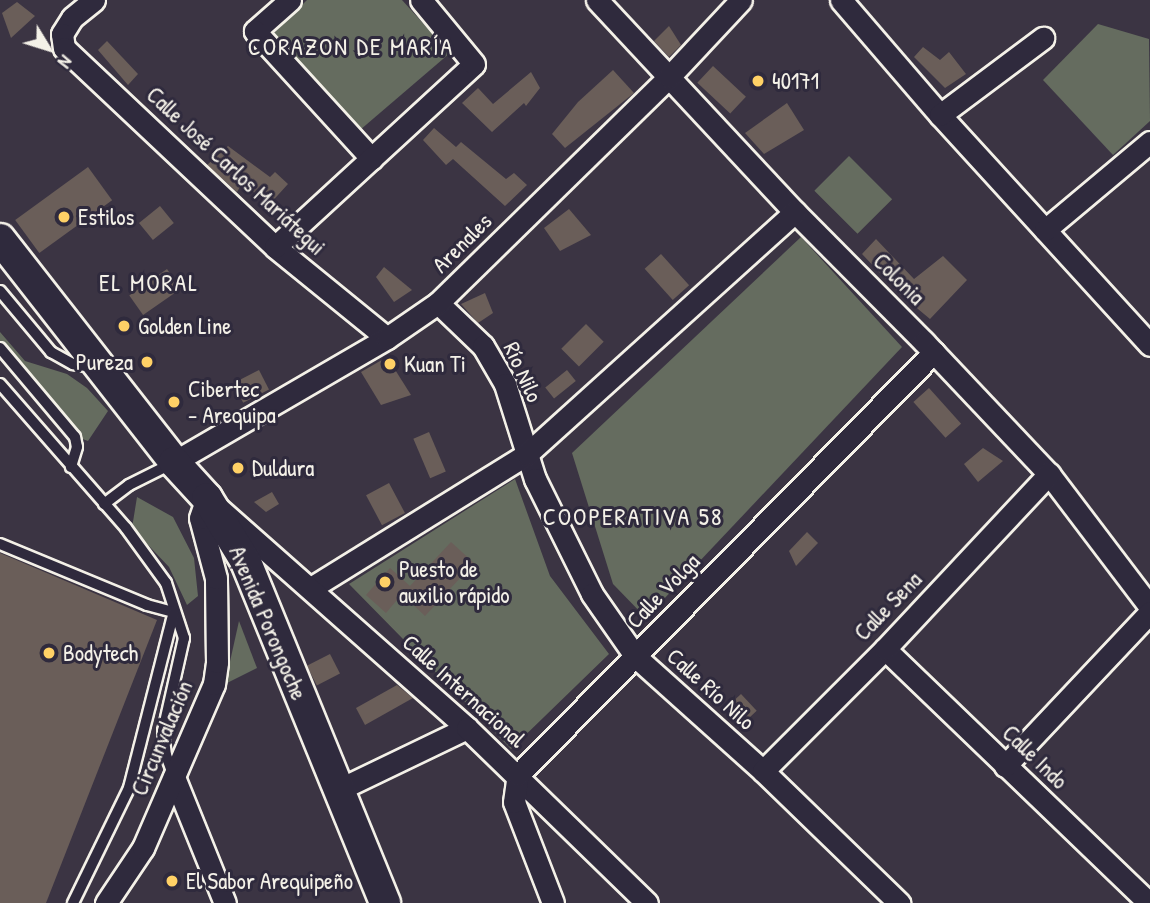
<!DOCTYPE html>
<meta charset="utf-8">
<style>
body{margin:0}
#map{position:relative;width:1150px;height:903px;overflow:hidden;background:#3b3443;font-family:"Patrick Hand",sans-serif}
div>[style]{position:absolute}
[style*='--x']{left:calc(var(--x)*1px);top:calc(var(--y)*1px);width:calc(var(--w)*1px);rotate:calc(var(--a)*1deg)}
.green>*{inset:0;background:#656c5f;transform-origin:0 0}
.building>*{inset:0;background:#6a5e59;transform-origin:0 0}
.roads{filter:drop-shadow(2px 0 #f4f1e8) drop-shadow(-2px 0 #f4f1e8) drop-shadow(0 2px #f4f1e8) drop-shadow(0 -2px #f4f1e8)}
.service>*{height:10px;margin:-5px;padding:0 5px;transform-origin:5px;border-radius:5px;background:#2f2a3d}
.minor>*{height:21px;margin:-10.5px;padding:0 10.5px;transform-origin:10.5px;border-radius:10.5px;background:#2f2a3d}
.secondary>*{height:30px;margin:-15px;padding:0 15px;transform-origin:15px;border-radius:15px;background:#2f2a3d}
.dots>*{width:19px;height:19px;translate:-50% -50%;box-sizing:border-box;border:4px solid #2f2a3d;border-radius:50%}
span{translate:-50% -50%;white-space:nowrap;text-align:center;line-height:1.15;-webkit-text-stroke:6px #2f2a3d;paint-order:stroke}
.poi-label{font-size:23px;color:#f4f1e8}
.left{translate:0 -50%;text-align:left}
.right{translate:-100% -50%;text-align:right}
.street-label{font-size:23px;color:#f4f1e8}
.neighbourhood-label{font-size:24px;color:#f4f1e8;letter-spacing:2px}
.north{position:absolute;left:14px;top:14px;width:70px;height:70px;-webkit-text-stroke:5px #2f2a3d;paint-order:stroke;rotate:128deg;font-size:19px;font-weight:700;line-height:28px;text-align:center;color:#f4f1e8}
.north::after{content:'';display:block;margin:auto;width:24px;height:32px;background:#f4f1e8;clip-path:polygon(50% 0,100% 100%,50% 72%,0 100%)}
</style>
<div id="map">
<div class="green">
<i style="clip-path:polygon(307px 0,402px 0,450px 53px,346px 142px,260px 47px)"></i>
<i style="clip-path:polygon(1098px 24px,1149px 39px,1150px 121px,1113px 155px,1043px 80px)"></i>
<i style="left:849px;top:156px;width:61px;height:49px;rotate:45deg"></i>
<i style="clip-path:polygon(801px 237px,902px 347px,646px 618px,613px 584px,572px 453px)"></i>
<i style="clip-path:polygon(0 332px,25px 361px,67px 374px,87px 388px,108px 411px,88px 441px,61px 431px,0 351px)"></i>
<i style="clip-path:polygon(515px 479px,550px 576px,609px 654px,511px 749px,349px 584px)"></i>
<i style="clip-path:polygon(137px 497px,173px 517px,194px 558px,198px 596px,187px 605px,169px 567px,132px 528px)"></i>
<i style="clip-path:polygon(239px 621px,257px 668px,225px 684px)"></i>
</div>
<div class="building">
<i style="clip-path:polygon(17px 2px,35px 16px,11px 38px,2px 13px)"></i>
<i style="clip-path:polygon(669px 26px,681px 45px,669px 57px,654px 41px)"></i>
<i style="clip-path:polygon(107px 41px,138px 74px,128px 85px,98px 50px)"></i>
<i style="clip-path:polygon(923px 47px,940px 60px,949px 52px,966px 74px,945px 88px,914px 57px)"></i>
<i style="left:713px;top:66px;width:45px;height:23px;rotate:43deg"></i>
<i style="clip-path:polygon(613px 70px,634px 93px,565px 148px,552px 134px,578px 102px)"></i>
<i style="clip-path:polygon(531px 72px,540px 88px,526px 106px,524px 103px,492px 132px,462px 103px,478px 88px,493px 104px)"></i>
<i style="clip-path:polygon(787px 103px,804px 130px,764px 154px,745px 133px)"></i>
<i style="clip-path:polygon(434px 128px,456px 147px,461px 142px,506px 179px,514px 173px,527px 185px,505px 206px,453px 159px,446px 165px,423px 140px)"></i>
<i style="clip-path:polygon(228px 146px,270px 177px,275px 172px,288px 184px,268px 206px,243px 182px,237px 192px,207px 165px)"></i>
<i style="left:88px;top:167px;width:41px;height:90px;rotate:54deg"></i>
<i style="left:160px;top:206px;width:22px;height:27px;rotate:51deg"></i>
<i style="clip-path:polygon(569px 209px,591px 235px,560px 251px,544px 228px)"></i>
<i style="clip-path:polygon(876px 239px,914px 279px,943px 256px,967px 280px,930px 319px,900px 294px,862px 254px)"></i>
<i style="left:661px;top:254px;width:42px;height:22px;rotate:48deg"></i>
<i style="clip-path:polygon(384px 267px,412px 290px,394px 302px,376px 277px)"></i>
<i style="left:167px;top:269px;width:24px;height:46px;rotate:55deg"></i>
<i style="clip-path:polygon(485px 293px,493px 313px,478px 323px,461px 304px)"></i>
<i style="left:586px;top:324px;width:25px;height:35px;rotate:45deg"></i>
<i style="clip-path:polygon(387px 357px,411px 395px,381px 405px,361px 372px)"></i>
<i style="left:259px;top:370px;width:22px;height:29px;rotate:63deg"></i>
<i style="left:567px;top:370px;width:14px;height:28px;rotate:51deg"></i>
<i style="left:929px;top:388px;width:48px;height:21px;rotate:48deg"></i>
<i style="left:429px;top:432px;width:43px;height:17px;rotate:67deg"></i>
<i style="clip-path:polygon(983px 448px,1003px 461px,978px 482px,964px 464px)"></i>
<i style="left:389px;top:483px;width:34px;height:26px;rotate:62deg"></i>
<i style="clip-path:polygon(272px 492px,279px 504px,266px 512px,254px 502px)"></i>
<i style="clip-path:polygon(807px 532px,818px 543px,796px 566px,789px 551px)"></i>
<i style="clip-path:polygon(451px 542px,474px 563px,425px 616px,402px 594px,386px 613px,366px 595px,390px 568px,410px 586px)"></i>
<i style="clip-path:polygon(0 553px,157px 620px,46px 903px,0 903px)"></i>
<i style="left:330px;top:654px;width:22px;height:26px;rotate:63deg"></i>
<i style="clip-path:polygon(397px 685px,413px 698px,365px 725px,356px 708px)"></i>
<i style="left:741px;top:694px;width:23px;height:21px;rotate:47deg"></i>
</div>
<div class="roads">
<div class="service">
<i style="--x:0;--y:291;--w:80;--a:50.1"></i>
<i style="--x:51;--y:352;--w:25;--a:29"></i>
<i style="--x:73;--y:364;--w:18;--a:9"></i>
<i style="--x:0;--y:348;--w:116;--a:49.9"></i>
<i style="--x:75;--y:437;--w:10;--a:79"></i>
<i style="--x:77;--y:447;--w:21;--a:107"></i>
<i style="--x:0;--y:384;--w:191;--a:48.8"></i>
<i style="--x:126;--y:528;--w:68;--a:54"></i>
<i style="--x:166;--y:583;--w:58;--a:71.9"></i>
<i style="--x:184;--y:638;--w:95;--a:102.7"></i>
<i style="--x:163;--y:731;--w:24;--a:83"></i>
<i style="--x:166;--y:755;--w:20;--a:70"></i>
<i style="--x:104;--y:504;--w:31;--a:-37"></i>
<i style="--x:129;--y:485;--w:47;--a:-26.6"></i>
<i style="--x:0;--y:544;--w:159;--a:22.5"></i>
<i style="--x:147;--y:605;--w:28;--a:15"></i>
<i style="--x:73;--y:903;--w:128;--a:-64"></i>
<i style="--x:129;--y:788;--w:182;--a:-75.7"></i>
</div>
<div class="minor">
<i style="--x:94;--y:0;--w:28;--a:141"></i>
<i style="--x:72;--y:18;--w:19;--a:122"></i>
<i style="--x:62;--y:34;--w:14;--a:82"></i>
<i style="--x:64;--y:48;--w:290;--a:43.3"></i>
<i style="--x:275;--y:247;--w:144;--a:39.1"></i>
<i style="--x:290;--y:0;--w:47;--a:138.5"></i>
<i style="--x:255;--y:31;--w:173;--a:47.6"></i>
<i style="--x:597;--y:0;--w:290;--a:47"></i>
<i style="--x:795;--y:212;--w:183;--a:45.2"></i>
<i style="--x:924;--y:342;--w:182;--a:46.6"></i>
<i style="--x:1049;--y:474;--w:167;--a:52.8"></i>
<i style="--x:841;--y:0;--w:152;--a:49.3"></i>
<i style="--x:940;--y:115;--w:311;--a:47.6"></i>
<i style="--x:940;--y:115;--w:129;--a:-36.8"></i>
<i style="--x:1045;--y:230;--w:137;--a:-40"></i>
<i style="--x:275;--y:247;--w:270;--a:-42.6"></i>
<i style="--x:474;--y:64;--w:83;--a:-129.6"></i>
<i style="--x:438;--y:303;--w:62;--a:43.7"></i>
<i style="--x:483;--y:346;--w:44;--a:59.9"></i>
<i style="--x:505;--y:384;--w:100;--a:72.5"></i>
<i style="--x:535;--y:479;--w:128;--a:63.6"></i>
<i style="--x:592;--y:594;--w:77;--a:55.1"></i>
<i style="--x:636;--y:657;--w:171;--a:41.9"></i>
<i style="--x:763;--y:771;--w:190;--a:44.1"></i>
<i style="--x:174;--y:462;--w:246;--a:-30.2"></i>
<i style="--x:387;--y:338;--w:62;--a:-34.5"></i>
<i style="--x:438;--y:303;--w:323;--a:-44.4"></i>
<i style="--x:669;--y:77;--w:105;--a:-46.9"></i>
<i style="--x:311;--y:588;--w:254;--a:-31.8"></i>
<i style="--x:527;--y:454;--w:361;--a:-42.1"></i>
<i style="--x:885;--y:649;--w:366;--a:43.9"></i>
<i style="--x:1005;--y:766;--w:212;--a:-46.7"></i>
<i style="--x:763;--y:771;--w:173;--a:-45"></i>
<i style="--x:885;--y:649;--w:240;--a:-46.9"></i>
<i style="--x:174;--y:777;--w:136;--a:68"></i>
<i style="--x:338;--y:790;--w:143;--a:-25.7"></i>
<i style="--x:106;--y:903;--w:66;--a:-56.1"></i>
<i style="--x:143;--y:848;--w:179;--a:-66.6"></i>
<i style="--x:214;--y:684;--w:22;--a:-82"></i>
<i style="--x:217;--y:662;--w:84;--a:-90.7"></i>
<i style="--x:216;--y:578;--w:62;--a:-104.9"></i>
<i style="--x:200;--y:518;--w:21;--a:-71"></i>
<i style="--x:207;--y:498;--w:347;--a:41.5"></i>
<i style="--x:467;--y:728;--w:251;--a:44.2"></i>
<i style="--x:553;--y:903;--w:108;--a:-111.1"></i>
<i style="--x:514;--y:802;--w:27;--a:-82"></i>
<i style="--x:518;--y:775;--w:593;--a:-45.48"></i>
</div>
<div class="secondary">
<i style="--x:0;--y:239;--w:283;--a:52"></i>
<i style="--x:174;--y:462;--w:49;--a:47.5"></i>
<i style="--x:207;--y:498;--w:75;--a:58.6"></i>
<i style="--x:246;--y:562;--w:368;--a:67.8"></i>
</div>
</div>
<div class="dots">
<i style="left:758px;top:81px;background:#ffd166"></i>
<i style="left:64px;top:217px;background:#ffd166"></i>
<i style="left:124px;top:326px;background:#ffd166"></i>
<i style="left:147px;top:362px;background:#ffd166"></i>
<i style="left:390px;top:364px;background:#ffd166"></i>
<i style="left:174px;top:402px;background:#ffd166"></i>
<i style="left:238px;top:468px;background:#ffd166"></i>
<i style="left:385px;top:582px;background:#ffd166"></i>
<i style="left:49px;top:653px;background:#ffd166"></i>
<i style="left:172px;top:881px;background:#ffd166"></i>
</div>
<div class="poi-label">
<span class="left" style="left:772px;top:81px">40171</span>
<span class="left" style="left:78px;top:217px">Estilos</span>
<span class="left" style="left:138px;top:326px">Golden Line</span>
<span class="right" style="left:133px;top:362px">Pureza</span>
<span class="left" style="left:404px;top:364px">Kuan Ti</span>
<span class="left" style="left:188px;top:402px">Cibertec<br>- Arequipa</span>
<span class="left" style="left:252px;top:468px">Duldura</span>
<span class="left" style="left:399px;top:582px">Puesto de<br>auxilio rápido</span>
<span class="left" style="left:63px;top:653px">Bodytech</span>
<span class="left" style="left:186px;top:881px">El Sabor Arequipeño</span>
</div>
<div class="street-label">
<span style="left:236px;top:171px;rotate:43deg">Calle José Carlos Mariátegui</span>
<span style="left:462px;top:243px;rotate:-45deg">Arenales</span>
<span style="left:899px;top:279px;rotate:45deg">Colonia</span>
<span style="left:523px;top:372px;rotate:66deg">Río Nilo</span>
<span style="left:663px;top:591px;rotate:-46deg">Calle Volga</span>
<span style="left:888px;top:606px;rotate:-46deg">Calle Sena</span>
<span style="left:268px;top:623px;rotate:67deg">Avenida Porongoche</span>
<span style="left:711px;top:689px;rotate:42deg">Calle Río Nilo</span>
<span style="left:464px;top:691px;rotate:42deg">Calle Internacional</span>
<span style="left:162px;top:738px;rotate:-67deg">Circunvalación</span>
<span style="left:1035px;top:757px;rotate:44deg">Calle Indo</span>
</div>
<div class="neighbourhood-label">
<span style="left:351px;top:47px">CORAZON DE MARÍA</span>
<span style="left:149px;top:283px">EL MORAL</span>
<span style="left:633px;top:517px">COOPERATIVA 58</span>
</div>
<div class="north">N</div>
</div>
